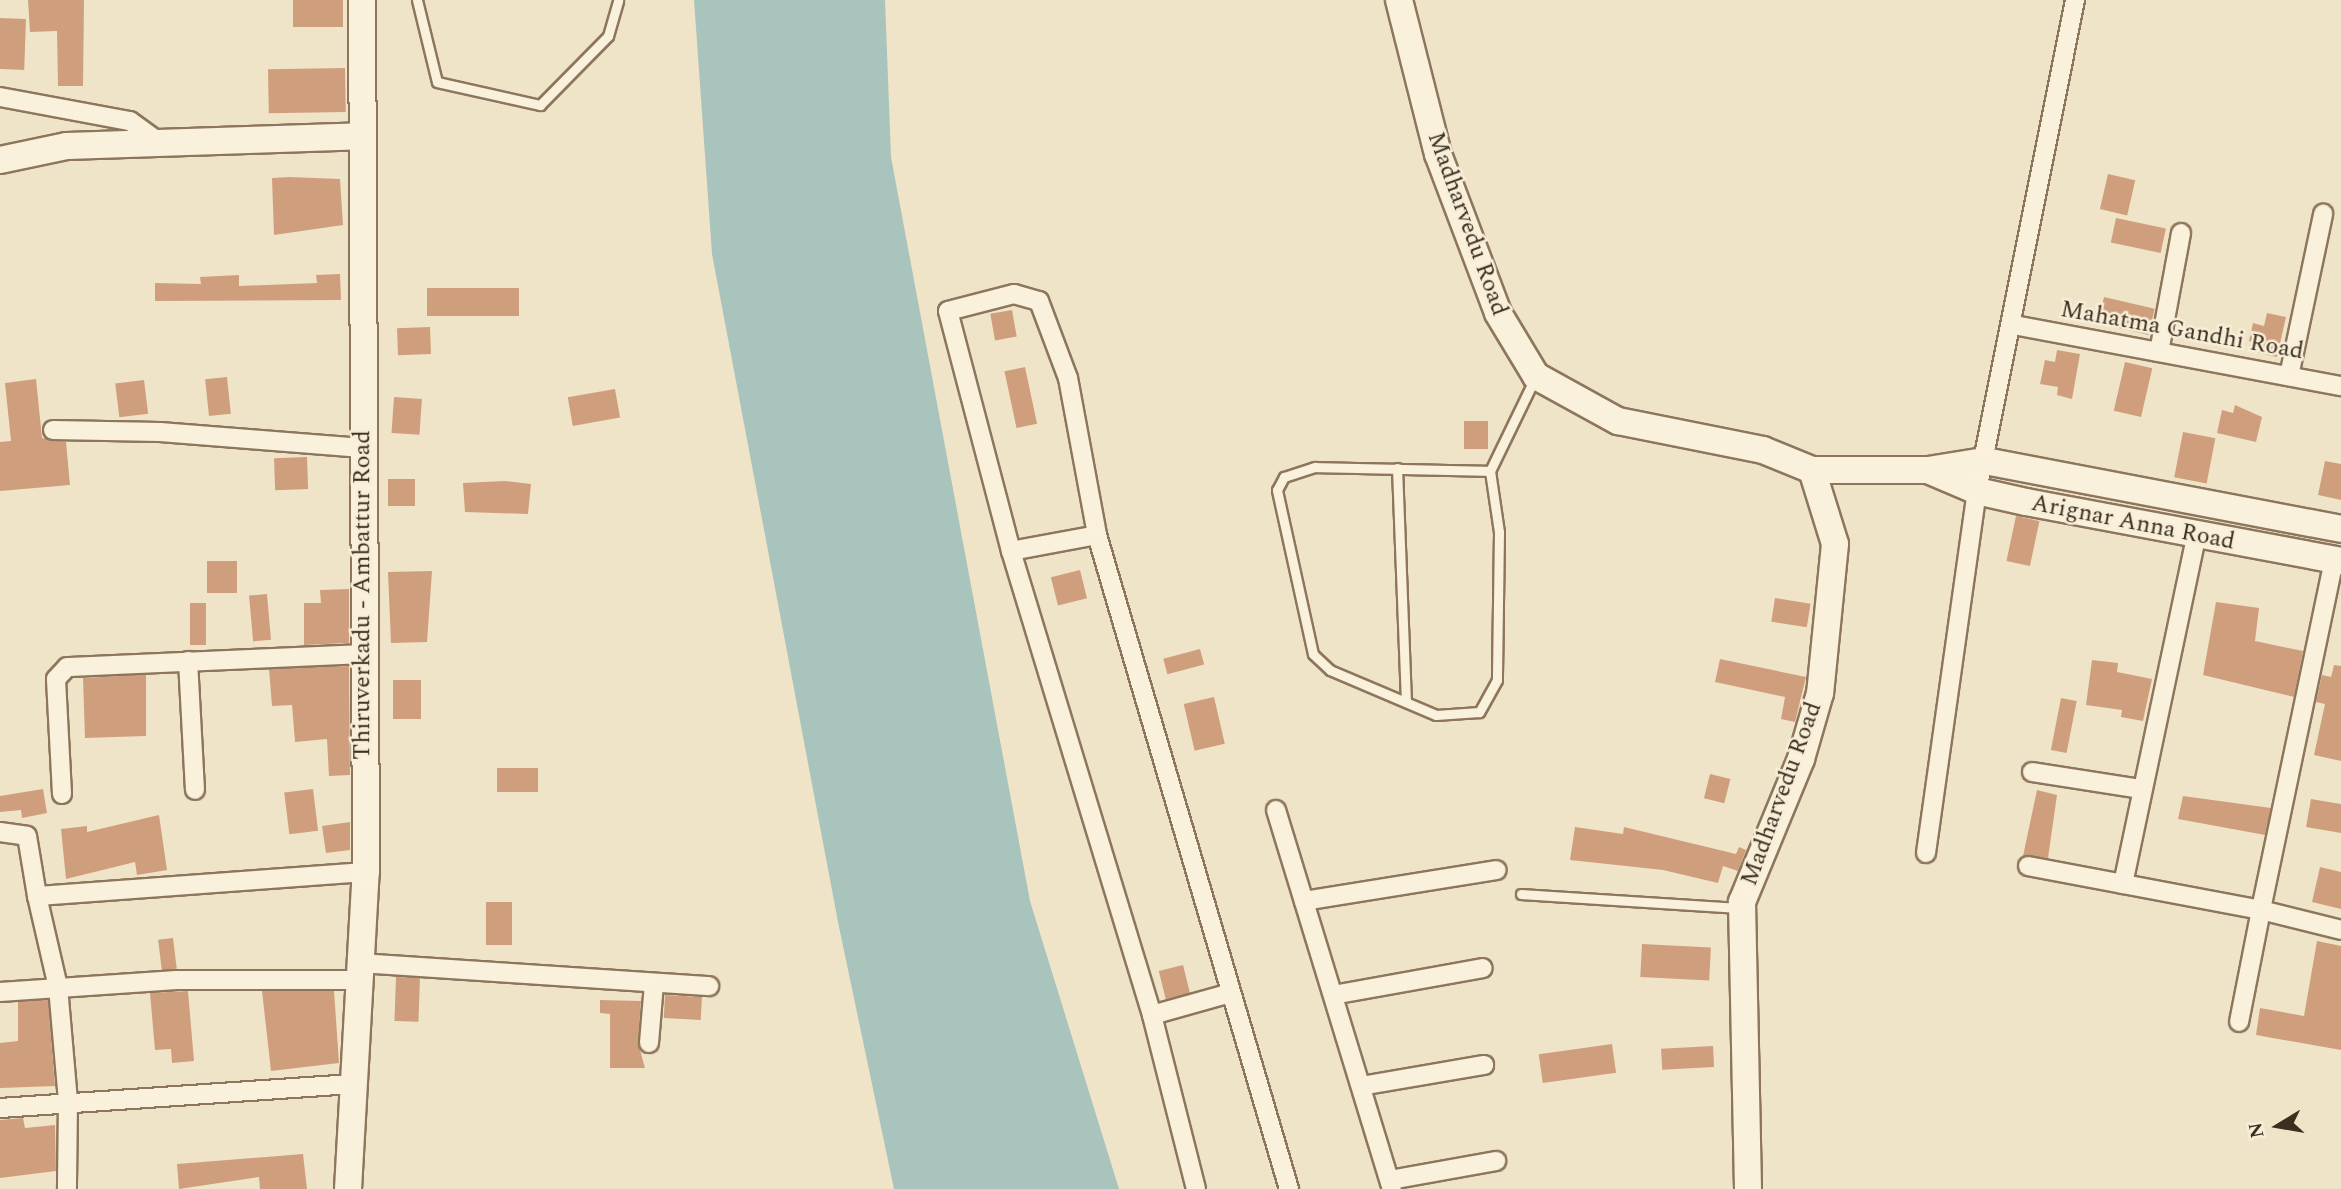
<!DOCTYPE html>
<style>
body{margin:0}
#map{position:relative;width:2341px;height:1189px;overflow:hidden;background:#f0e4c8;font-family:Spectral,serif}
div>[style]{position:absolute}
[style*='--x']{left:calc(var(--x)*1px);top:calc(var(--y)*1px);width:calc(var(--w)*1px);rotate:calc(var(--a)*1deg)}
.water>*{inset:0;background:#a9c4bc}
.building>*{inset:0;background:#cf9f7d;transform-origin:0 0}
.roads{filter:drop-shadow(2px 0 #8d765c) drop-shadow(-2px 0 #8d765c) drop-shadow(0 2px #8d765c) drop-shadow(0 -2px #8d765c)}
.lane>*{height:9px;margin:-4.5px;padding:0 4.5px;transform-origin:4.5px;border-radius:4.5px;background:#faf1dc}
.street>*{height:18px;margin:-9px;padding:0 9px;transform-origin:9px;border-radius:9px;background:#faf1dc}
.secondary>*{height:26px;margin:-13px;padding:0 13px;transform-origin:13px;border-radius:13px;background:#faf1dc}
span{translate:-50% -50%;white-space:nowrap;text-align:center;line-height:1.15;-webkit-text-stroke:5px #f7eed8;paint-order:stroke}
.street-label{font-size:24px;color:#3d2e20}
.north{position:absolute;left:2243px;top:1091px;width:70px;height:70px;-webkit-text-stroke:5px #f7eed8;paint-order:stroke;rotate:259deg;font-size:19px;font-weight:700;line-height:28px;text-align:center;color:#3d2e20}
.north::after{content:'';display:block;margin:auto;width:24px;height:32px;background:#3d2e20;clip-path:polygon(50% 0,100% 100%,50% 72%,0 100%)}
</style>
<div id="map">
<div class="water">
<i style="clip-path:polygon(694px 0,885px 0,891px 157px,1030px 901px,1119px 1189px,894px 1189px,838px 922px,712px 254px)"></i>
</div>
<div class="building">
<i style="clip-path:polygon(28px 0,84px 0,83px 86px,58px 86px,57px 31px,30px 32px)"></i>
<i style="left:293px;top:0;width:50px;height:27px"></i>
<i style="left:0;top:18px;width:26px;height:51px;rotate:2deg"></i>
<i style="left:345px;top:68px;width:44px;height:77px;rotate:89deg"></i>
<i style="left:2108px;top:174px;width:28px;height:36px;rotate:13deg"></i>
<i style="clip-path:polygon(289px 177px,340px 179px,343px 225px,274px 235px,272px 178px)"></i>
<i style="left:2116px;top:218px;width:51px;height:25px;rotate:12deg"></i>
<i style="clip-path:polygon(340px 274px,341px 300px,155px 301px,155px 283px,201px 284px,200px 277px,239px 275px,239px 286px,317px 283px,316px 275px)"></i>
<i style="left:519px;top:288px;width:28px;height:92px;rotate:90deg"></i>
<i style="left:2104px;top:297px;width:52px;height:27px;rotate:13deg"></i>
<i style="left:1012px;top:310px;width:27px;height:22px;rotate:80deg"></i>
<i style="clip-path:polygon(2267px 313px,2286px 317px,2277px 357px,2258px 353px,2260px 344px,2249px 341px,2253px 323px,2264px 326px)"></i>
<i style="left:430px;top:327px;width:27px;height:33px;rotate:88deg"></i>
<i style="clip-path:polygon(2057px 350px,2080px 354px,2072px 399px,2057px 395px,2058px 387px,2040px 384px,2045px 360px,2055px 362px)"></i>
<i style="left:2125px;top:362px;width:28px;height:50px;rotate:13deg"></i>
<i style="left:1025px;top:367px;width:58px;height:21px;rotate:78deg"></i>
<i style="left:227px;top:377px;width:37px;height:22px;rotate:84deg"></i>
<i style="clip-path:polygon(36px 379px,42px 438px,66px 442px,70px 485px,0 491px,0 442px,11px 441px,5px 383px)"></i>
<i style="left:144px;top:380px;width:34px;height:29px;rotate:83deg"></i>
<i style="left:615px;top:389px;width:29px;height:48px;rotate:80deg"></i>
<i style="left:394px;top:397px;width:28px;height:36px;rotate:4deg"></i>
<i style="clip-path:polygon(2235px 405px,2262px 417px,2256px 442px,2217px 433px,2222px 410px,2233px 413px)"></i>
<i style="left:1464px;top:421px;width:24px;height:28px"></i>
<i style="left:2183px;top:432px;width:33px;height:46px;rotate:11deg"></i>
<i style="left:307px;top:457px;width:32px;height:33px;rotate:88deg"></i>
<i style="clip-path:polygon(2325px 461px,2341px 464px,2341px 500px,2318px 495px)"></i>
<i style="left:388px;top:479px;width:27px;height:27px"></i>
<i style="clip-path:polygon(505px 481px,531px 484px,528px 514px,465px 512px,463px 483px)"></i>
<i style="left:2016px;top:516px;width:24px;height:46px;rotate:12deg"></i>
<i style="left:207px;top:561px;width:30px;height:32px"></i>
<i style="left:1080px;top:570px;width:29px;height:30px;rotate:76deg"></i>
<i style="clip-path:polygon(432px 571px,427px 642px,391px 643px,388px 572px)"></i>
<i style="clip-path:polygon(349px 589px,349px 643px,304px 645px,304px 603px,321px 603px,320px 590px)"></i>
<i style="left:267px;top:594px;width:46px;height:18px;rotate:85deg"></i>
<i style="left:1775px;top:598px;width:36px;height:24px;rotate:9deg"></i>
<i style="clip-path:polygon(2216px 602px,2259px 608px,2255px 641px,2303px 651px,2294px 697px,2203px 675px)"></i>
<i style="left:206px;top:603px;width:42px;height:16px;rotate:90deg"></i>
<i style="left:1200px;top:649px;width:16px;height:38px;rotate:75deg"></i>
<i style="clip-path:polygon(1720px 659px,1806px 677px,1795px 722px,1781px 719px,1785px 697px,1715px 682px)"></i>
<i style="clip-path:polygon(2092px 660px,2118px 663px,2117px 672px,2152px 679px,2143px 721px,2121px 717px,2122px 710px,2086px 705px)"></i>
<i style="clip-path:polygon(2334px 665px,2341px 666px,2341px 761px,2314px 755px,2325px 704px,2316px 702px,2322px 675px,2331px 677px)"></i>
<i style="clip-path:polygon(349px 666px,350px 775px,329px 776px,327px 739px,295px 742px,292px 705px,272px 706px,269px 669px)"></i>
<i style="clip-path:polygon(136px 675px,146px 675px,146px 736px,85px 738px,83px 678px)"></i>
<i style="left:393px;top:680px;width:28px;height:39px"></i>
<i style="left:1214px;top:697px;width:48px;height:31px;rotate:77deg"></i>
<i style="left:2061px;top:698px;width:16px;height:53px;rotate:11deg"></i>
<i style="left:497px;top:768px;width:41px;height:24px"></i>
<i style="left:1710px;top:774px;width:21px;height:25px;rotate:14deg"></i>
<i style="clip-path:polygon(43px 789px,47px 813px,22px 818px,21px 810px,0 812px,0 796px)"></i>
<i style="left:313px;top:789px;width:42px;height:29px;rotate:83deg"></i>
<i style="clip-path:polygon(2037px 790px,2057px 795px,2048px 858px,2023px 856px)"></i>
<i style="clip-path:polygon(2183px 796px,2271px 808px,2265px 835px,2178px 819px)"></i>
<i style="clip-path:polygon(2311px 799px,2341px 804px,2341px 833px,2306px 827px)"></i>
<i style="clip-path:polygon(159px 815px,167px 870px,137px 875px,135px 862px,66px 879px,61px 829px,87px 826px,87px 832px)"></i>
<i style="clip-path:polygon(350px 822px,350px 850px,326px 853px,322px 826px)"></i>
<i style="clip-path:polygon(1575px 827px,1623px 834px,1624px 827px,1736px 854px,1739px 847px,1746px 850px,1738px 871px,1723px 866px,1718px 883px,1663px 870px,1570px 860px)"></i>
<i style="clip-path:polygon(2320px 867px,2341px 872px,2341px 909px,2312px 902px)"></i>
<i style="left:486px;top:902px;width:26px;height:43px"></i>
<i style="left:173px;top:938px;width:31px;height:15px;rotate:83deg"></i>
<i style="clip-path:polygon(2317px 941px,2341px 946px,2341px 1050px,2256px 1035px,2260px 1008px,2304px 1016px)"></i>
<i style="left:1642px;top:944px;width:69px;height:33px;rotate:3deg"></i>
<i style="left:1183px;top:965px;width:29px;height:25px;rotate:76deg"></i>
<i style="left:396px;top:977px;width:24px;height:44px;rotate:2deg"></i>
<i style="clip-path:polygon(188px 991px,194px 1061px,172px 1063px,171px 1049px,155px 1050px,150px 993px)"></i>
<i style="clip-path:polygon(262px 991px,334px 991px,339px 1063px,271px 1071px)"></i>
<i style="left:665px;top:995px;width:37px;height:23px;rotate:3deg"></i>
<i style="clip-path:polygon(48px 1000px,55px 1086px,0 1088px,0 1043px,18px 1041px,18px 1002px)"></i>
<i style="clip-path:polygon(600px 1000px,641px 1001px,638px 1043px,645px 1068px,610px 1068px,610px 1014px,600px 1013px)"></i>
<i style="left:1612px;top:1044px;width:29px;height:74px;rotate:82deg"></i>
<i style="left:1713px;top:1046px;width:21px;height:52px;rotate:87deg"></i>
<i style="clip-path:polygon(23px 1118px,25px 1128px,55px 1125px,56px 1171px,0 1178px,0 1120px)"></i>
<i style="clip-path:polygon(303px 1154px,307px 1189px,260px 1189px,259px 1177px,179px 1189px,177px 1164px)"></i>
</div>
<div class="roads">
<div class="lane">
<i style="--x:417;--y:0;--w:84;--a:76.3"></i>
<i style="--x:437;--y:82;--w:106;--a:12.6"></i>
<i style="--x:540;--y:105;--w:97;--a:-45.4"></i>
<i style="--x:608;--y:36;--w:37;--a:-74"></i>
<i style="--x:1315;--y:467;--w:175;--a:1.3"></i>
<i style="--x:1490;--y:471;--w:62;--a:81.6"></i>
<i style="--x:1499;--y:532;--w:148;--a:90.8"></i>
<i style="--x:1497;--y:680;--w:37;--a:119"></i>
<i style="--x:1479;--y:712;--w:43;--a:176"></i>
<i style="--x:1436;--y:715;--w:115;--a:-157"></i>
<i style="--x:1330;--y:670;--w:23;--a:-137"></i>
<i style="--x:1313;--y:654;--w:168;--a:-102.4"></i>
<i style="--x:1277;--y:490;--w:15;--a:-62"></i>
<i style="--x:1284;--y:477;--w:33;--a:-18"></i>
<i style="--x:1397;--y:468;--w:234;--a:87.8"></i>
<i style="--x:1490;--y:471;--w:103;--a:-64.2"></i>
<i style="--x:1521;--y:894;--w:218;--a:3.7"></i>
</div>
<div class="street">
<i style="--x:0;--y:97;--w:132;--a:10.5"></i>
<i style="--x:130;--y:121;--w:41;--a:36"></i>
<i style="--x:2014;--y:325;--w:333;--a:10.6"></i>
<i style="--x:2159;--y:352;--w:121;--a:-79.5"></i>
<i style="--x:2289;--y:376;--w:166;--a:-78.1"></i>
<i style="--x:53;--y:430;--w:107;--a:1.1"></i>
<i style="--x:160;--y:432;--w:203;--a:4.5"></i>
<i style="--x:1011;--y:551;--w:87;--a:-10.5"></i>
<i style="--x:2334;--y:560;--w:358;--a:101.8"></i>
<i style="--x:2261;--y:910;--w:82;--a:14"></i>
<i style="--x:188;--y:661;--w:129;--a:86.9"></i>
<i style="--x:2032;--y:772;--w:110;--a:8.9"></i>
<i style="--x:62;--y:794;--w:115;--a:-93"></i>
<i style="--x:56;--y:679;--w:16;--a:-47"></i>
<i style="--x:67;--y:667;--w:294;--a:-2.5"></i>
<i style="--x:1276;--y:810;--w:396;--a:73"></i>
<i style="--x:0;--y:832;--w:27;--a:8"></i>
<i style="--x:27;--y:836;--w:61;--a:80.5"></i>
<i style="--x:37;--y:896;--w:330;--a:-4.2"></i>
<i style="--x:1926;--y:853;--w:366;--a:-82"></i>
<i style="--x:1977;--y:491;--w:501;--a:-78.71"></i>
<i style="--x:2028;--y:866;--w:237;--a:10.7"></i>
<i style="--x:2261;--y:910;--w:114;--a:101.1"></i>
<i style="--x:2123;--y:884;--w:355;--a:-78.1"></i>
<i style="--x:37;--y:896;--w:93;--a:77"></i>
<i style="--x:58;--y:987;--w:114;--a:85"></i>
<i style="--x:68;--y:1101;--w:88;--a:90.7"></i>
<i style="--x:1304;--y:901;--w:195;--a:-9.1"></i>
<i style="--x:361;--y:963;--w:349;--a:3.8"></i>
<i style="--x:0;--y:992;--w:177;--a:-3.9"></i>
<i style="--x:177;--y:980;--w:183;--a:0"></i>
<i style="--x:1333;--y:995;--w:152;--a:-10.2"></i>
<i style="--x:1152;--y:1015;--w:82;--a:-15.6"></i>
<i style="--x:649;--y:1043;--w:60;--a:-85.2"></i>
<i style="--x:1361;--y:1086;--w:125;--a:-9.7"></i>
<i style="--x:0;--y:1108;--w:355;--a:-3.9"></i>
<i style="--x:1390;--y:1180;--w:108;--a:-10.2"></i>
<i style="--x:1196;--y:1189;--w:179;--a:-104.2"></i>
<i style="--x:1152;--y:1015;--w:485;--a:-106.9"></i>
<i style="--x:1011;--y:551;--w:248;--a:-104.7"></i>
<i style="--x:948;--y:311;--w:68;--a:-14.4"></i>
<i style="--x:1014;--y:294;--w:26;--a:16"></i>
<i style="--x:1039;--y:301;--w:82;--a:69.4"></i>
<i style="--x:1068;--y:378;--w:160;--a:79.5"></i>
<i style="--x:1097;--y:535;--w:682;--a:73.64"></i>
</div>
<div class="secondary">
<i style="--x:1399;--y:0;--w:159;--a:75.8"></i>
<i style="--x:1438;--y:154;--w:170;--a:69.3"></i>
<i style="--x:1498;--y:313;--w:74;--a:58.9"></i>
<i style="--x:1536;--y:376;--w:94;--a:28.8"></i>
<i style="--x:1618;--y:421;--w:148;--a:11.3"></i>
<i style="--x:1763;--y:450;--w:53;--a:22.2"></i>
<i style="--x:1812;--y:470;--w:77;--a:72.7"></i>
<i style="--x:1835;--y:544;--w:150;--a:95.7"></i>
<i style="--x:1820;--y:693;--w:69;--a:106.1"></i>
<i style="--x:1801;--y:759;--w:155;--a:112.4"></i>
<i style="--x:1742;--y:902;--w:287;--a:88.8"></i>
<i style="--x:0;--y:160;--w:68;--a:-11.8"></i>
<i style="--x:67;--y:146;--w:294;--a:-1.9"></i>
<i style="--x:1812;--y:470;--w:116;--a:0"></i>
<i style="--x:1928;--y:470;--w:58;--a:-9"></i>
<i style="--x:1985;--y:461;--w:362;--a:10.8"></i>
<i style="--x:1928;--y:470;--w:53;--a:23.2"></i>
<i style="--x:1977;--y:491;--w:50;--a:12.7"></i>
<i style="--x:2026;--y:502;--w:320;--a:10.6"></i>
<i style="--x:348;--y:1189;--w:318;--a:-86.8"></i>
<i style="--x:366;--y:872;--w:872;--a:-90.26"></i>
</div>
</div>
<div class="street-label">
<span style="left:1467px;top:224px;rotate:70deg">Madharvedu Road</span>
<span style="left:2182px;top:331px;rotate:10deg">Mahatma Gandhi Road</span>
<span style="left:2133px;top:523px;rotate:11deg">Arignar Anna Road</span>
<span style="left:363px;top:595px;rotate:-90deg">Thiruverkadu - Ambattur Road</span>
<span style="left:1782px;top:794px;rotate:-70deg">Madharvedu Road</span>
</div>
<div class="north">N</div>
</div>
